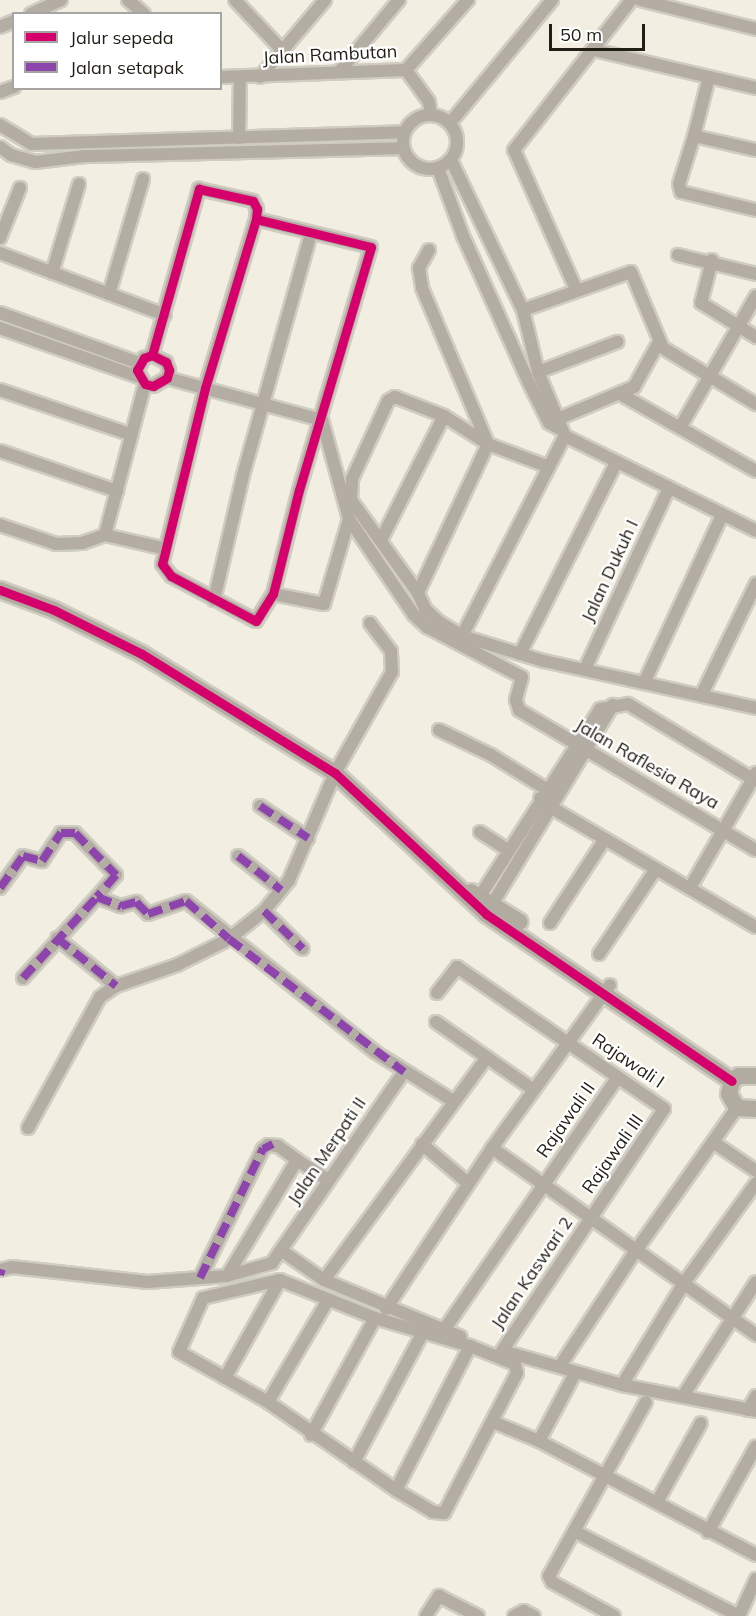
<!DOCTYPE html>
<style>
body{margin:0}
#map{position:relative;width:756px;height:1616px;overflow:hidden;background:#f2eee1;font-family:Mulish,sans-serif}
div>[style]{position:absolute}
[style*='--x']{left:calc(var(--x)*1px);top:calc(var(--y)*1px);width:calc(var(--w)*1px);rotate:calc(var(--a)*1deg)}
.roads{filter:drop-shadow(2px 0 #cfccc2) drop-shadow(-2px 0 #cfccc2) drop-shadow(0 2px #cfccc2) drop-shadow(0 -2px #cfccc2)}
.street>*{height:12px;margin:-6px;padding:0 6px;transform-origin:6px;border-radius:6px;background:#b4ada3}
.street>.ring{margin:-6px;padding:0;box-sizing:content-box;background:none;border:12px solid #b4ada3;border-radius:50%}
.secondary>*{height:16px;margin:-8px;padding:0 8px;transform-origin:8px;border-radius:8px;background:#b2aba0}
.quiet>*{height:8px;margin-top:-4px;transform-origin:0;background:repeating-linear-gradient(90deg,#8e44ad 0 15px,transparent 0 23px)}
.cycleway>*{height:9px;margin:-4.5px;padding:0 4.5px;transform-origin:4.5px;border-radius:4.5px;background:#d6006c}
span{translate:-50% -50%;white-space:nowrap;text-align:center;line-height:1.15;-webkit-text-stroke:4.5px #fff;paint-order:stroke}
.street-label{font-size:18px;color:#211e15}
.legend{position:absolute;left:12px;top:12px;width:210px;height:78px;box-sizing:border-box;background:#fff;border:2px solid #a6a5a1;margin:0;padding:8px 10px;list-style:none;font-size:18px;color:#211e15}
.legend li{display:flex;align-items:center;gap:12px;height:30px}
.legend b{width:30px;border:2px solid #a6a5a1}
.scale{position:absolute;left:549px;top:24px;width:96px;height:27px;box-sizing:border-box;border:3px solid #211e15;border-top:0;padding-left:8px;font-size:18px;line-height:21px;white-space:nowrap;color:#211e15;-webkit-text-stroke:4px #fff;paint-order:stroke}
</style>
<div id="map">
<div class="roads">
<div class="street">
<i style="--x:128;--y:0;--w:21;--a:41"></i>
<i style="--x:235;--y:0;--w:69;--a:46.8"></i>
<i style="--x:640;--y:0;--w:120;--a:14"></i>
<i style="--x:31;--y:14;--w:33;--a:-25"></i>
<i style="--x:0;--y:27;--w:15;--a:-23"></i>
<i style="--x:594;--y:50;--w:166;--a:13.2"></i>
<i style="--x:406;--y:70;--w:39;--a:54"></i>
<i style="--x:429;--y:102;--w:12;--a:81"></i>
<i style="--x:339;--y:72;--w:94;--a:-50.2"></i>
<i style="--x:220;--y:77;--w:186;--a:-2.2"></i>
<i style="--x:406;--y:70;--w:94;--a:-48.5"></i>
<i style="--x:260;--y:77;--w:101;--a:-49.8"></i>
<i style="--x:709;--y:77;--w:61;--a:104.3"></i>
<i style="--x:694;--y:136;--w:64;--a:12.7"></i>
<i style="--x:0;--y:92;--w:15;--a:-20"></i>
<i class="ring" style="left:403px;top:115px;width:42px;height:42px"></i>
<i style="--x:450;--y:123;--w:160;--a:-50.3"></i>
<i style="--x:0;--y:125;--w:37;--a:31"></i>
<i style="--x:32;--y:144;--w:372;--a:-1.8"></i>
<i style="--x:694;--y:136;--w:50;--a:107.4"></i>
<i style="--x:679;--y:184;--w:8;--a:76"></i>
<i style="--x:681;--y:192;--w:77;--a:13.5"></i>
<i style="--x:239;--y:138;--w:61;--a:-89.1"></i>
<i style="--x:0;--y:147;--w:14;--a:36"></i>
<i style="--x:11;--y:155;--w:25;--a:16"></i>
<i style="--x:35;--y:162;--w:50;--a:-6.8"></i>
<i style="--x:85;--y:156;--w:318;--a:-1.4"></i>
<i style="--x:451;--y:160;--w:166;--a:64.4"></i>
<i style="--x:523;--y:310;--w:64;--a:76.4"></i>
<i style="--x:538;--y:372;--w:69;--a:67.1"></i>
<i style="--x:565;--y:436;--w:213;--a:26.4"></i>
<i style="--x:438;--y:168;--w:72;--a:69.8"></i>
<i style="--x:463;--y:236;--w:163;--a:65.8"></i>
<i style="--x:530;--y:385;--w:42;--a:63.4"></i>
<i style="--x:549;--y:423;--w:13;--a:29"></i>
<i style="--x:0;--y:238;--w:54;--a:-68.2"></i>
<i style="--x:429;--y:250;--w:21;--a:119"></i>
<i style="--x:419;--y:268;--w:20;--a:81"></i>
<i style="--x:422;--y:288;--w:169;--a:67.1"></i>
<i style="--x:488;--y:444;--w:165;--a:115.2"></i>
<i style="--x:418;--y:593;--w:115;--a:-125.8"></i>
<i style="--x:351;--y:500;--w:21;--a:-87"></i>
<i style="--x:352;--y:479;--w:86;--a:-65.2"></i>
<i style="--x:388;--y:401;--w:8;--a:-30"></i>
<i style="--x:395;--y:397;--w:53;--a:21.2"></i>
<i style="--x:444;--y:416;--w:52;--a:32.5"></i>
<i style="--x:488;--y:444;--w:65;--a:20.7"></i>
<i style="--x:0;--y:253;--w:176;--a:20.6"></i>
<i style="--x:678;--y:255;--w:80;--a:13.7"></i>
<i style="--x:712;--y:260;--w:44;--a:104.3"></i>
<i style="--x:701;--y:303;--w:65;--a:31.7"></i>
<i style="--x:52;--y:273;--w:93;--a:-73.1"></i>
<i style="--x:576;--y:289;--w:152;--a:-114"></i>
<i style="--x:514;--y:150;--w:190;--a:-52"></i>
<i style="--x:109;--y:294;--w:120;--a:-73.5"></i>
<i style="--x:523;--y:310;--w:114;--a:-19.4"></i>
<i style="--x:631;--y:272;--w:82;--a:67.2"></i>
<i style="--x:663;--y:348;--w:109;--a:31.1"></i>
<i style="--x:0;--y:313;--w:148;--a:19.8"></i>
<i style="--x:0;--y:328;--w:147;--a:19.4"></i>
<i style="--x:152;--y:355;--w:16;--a:27"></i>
<i style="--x:166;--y:362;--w:9;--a:69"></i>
<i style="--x:169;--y:370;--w:8;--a:104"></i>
<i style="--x:167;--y:378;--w:16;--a:150"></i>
<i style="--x:153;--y:386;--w:8;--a:-166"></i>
<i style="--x:145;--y:384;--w:16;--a:-120"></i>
<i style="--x:137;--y:370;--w:14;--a:-60"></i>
<i style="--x:144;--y:358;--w:9;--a:-21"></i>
<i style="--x:152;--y:355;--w:173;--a:-74.2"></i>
<i style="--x:199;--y:189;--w:55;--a:12.5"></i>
<i style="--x:253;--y:201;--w:9;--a:63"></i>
<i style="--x:257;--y:209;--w:10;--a:96"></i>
<i style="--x:256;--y:219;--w:177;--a:106.8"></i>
<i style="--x:205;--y:388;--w:181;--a:103.7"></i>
<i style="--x:162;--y:564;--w:15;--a:53"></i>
<i style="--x:171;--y:576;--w:96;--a:27.9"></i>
<i style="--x:256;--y:621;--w:32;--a:-58"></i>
<i style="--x:273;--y:594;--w:107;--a:-76"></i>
<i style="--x:299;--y:490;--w:253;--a:-73.5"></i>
<i style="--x:371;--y:247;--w:118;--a:-166.3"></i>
<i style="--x:538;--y:372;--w:85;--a:-20.8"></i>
<i style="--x:167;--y:378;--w:161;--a:15.2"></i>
<i style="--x:322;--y:420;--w:103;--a:74.7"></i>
<i style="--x:349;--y:519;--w:116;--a:55.9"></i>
<i style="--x:414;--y:615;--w:18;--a:43"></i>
<i style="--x:427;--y:627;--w:107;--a:27.8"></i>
<i style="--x:522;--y:677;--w:24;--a:105"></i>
<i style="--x:516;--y:700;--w:10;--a:73"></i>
<i style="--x:519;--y:710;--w:275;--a:30.6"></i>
<i style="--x:0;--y:390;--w:139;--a:18.8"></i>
<i style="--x:622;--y:395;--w:154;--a:29.6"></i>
<i style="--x:553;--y:421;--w:88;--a:-22.8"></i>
<i style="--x:634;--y:387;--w:51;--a:-60.9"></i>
<i style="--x:681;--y:426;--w:150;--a:-60"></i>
<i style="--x:0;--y:451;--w:124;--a:18.9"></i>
<i style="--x:0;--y:525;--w:59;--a:18.7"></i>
<i style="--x:56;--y:544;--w:26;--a:-2"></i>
<i style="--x:82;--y:543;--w:24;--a:-19"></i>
<i style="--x:105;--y:535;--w:58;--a:12.8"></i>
<i style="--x:105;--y:535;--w:156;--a:-75.2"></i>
<i style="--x:381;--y:540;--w:139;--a:-63.1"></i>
<i style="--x:418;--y:593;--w:17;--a:66"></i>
<i style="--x:425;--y:609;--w:19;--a:43"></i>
<i style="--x:439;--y:622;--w:27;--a:31"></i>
<i style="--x:462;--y:636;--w:86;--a:17"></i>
<i style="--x:544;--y:661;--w:217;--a:12.5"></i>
<i style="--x:273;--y:594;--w:52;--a:11.1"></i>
<i style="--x:324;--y:604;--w:89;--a:-73.6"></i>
<i style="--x:214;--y:600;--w:128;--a:-76.9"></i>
<i style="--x:243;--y:475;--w:251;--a:-74.3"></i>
<i style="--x:462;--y:636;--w:225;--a:-62.8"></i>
<i style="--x:520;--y:654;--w:214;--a:-63.3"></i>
<i style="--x:585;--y:669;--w:200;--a:-65.1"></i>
<i style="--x:644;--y:683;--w:185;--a:-65.1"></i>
<i style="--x:702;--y:694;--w:123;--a:-63.9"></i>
<i style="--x:439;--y:730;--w:58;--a:25.7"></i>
<i style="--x:491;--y:755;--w:65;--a:31.7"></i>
<i style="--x:540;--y:798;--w:16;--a:40"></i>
<i style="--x:552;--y:808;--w:236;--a:30.3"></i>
<i style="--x:260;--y:806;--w:58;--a:33.7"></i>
<i style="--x:480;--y:832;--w:33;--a:33"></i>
<i style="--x:238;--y:856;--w:55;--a:38.3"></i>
<i style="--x:0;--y:888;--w:39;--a:-54"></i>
<i style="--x:23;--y:856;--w:20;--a:15"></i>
<i style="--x:42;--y:861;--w:34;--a:-56"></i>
<i style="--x:61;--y:833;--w:14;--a:0"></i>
<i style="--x:75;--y:833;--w:59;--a:45.7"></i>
<i style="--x:116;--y:875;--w:29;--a:131"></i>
<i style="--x:97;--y:897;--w:26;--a:21"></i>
<i style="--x:121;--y:906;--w:16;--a:-15"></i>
<i style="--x:136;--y:902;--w:17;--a:45"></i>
<i style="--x:148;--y:914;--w:40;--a:-18.9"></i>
<i style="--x:186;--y:901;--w:242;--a:38.6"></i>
<i style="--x:375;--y:1052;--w:92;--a:32.1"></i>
<i style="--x:690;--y:888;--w:133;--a:-60.1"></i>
<i style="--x:475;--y:904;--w:232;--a:-57.3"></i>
<i style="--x:600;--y:709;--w:28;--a:-10"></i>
<i style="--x:628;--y:704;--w:149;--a:31"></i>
<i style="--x:264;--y:911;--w:54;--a:44.3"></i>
<i style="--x:488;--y:911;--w:241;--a:-58.8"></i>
<i style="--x:550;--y:923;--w:100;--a:-56.8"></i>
<i style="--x:57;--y:938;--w:76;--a:39.1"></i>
<i style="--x:599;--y:954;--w:102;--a:-56.2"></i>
<i style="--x:23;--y:978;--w:110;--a:-47.6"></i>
<i style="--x:437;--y:993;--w:33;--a:-52"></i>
<i style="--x:457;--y:967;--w:251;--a:34.4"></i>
<i style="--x:664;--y:1109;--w:291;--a:123.8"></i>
<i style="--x:436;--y:1022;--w:119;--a:34.8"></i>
<i style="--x:28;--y:1128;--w:149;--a:-61.2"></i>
<i style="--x:100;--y:997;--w:19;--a:-35"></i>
<i style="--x:116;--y:986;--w:65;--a:-19"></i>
<i style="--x:177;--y:965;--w:58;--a:-26.6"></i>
<i style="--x:229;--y:939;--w:45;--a:-38.7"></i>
<i style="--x:264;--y:911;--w:40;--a:-51"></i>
<i style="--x:289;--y:880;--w:116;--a:-66.7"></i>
<i style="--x:335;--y:773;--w:116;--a:-60.6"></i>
<i style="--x:392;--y:672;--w:21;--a:-93"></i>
<i style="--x:391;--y:651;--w:35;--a:-127"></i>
<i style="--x:713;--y:1142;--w:52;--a:34"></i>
<i style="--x:422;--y:1144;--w:60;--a:40.3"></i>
<i style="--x:492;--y:1148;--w:324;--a:35.3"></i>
<i style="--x:282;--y:1251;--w:51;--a:34.6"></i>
<i style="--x:324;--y:1280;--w:148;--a:22.6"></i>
<i style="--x:0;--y:1270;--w:12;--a:-14"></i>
<i style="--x:12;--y:1267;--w:136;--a:6.3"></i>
<i style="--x:147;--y:1282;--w:80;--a:-4.3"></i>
<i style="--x:227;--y:1276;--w:47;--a:-16.1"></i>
<i style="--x:272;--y:1263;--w:232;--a:-55.4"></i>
<i style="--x:227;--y:1276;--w:135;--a:-58.9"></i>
<i style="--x:297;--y:1160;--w:37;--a:33"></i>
<i style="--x:200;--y:1278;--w:144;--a:-64"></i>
<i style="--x:263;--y:1149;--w:6;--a:-39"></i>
<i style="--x:268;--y:1145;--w:10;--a:6"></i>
<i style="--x:278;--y:1146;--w:24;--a:36"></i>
<i style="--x:280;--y:1280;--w:102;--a:21.8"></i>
<i style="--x:375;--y:1318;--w:99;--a:16.4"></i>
<i style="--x:470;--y:1346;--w:48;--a:21.8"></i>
<i style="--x:515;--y:1364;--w:9;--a:77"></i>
<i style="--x:517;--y:1373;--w:158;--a:117.5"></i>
<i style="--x:444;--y:1513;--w:11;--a:-175"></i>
<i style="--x:433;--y:1512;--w:43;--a:-149.3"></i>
<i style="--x:396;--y:1490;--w:155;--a:-145.5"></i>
<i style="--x:268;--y:1402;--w:102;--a:-150.7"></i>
<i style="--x:179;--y:1352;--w:59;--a:-66"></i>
<i style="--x:203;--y:1298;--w:79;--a:-13.2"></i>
<i style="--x:324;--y:1280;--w:276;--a:-53.8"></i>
<i style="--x:386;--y:1309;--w:193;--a:-56.6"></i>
<i style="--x:492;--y:1148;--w:201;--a:-54.1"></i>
<i style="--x:444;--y:1330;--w:307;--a:-55.5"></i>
<i style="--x:503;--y:1351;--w:124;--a:15.9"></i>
<i style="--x:622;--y:1385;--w:136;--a:11"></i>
<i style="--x:560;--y:1366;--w:140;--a:-56.7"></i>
<i style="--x:637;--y:1249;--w:173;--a:-54.7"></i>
<i style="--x:225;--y:1378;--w:112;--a:-60.7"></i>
<i style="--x:622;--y:1385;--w:119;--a:-58.7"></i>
<i style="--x:684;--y:1283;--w:123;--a:-54.2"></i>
<i style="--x:683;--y:1396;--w:135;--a:-57.4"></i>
<i style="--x:268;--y:1402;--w:118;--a:-59.5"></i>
<i style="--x:748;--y:1410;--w:16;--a:-60"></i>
<i style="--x:493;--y:1422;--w:50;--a:22.4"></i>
<i style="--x:539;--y:1441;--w:245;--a:27.7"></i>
<i style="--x:311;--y:1435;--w:133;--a:-61.3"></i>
<i style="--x:539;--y:1441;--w:72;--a:-62"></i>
<i style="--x:354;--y:1462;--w:145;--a:-62"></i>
<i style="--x:396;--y:1490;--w:162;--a:-62.8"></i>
<i style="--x:657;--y:1502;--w:90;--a:-60.9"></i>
<i style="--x:576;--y:1532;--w:183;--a:27.3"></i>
<i style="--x:739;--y:1616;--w:41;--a:-65.3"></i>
<i style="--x:708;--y:1532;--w:98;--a:-60.8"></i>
<i style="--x:426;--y:1616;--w:24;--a:-57"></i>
<i style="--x:439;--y:1596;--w:44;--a:27.1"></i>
<i style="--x:514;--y:1616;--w:11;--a:-27"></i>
<i style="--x:524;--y:1611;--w:11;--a:27"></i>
<i style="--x:614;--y:1616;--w:71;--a:-151.3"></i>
<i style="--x:552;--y:1582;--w:7;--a:-117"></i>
<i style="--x:549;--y:1576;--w:199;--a:-60.9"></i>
</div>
<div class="secondary">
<i style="--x:0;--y:590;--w:58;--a:20.3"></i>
<i style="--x:54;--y:610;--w:98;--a:26.6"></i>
<i style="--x:142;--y:654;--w:227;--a:31.7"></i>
<i style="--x:335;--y:773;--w:207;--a:43"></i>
<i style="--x:486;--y:914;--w:297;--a:34.2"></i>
<i style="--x:471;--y:892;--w:57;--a:31.5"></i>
<i style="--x:756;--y:1076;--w:17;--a:180"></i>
<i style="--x:739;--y:1076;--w:9;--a:144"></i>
<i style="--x:732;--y:1081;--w:13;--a:103"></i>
<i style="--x:729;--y:1094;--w:16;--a:60"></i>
<i style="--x:737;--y:1108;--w:19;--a:3"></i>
</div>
</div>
<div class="quiet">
<i style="--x:260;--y:806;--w:58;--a:33.7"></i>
<i style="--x:238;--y:856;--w:55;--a:38.3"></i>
<i style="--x:0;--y:888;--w:39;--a:-54"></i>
<i style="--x:23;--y:856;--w:20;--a:15"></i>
<i style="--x:42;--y:861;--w:34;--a:-56"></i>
<i style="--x:61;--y:833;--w:14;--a:0"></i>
<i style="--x:75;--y:833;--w:59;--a:45.7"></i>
<i style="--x:116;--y:875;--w:29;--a:131"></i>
<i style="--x:97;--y:897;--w:26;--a:21"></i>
<i style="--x:121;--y:906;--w:16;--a:-15"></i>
<i style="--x:136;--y:902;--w:17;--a:45"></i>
<i style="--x:148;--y:914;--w:40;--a:-18.9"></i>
<i style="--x:186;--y:901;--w:57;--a:41.5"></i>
<i style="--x:229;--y:939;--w:220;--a:37.2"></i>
<i style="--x:264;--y:911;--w:54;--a:44.3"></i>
<i style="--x:57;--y:938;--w:76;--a:39.1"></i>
<i style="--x:23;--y:978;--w:110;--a:-47.6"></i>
<i style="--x:0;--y:1275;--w:6;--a:-72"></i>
<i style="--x:200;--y:1278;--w:144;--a:-64"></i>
<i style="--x:263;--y:1149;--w:11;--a:-27"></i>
</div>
<div class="cycleway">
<i style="--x:152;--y:355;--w:16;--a:27"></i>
<i style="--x:166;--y:362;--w:9;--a:69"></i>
<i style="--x:169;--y:370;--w:8;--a:104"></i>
<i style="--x:167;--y:378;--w:16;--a:150"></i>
<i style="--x:153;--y:386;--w:8;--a:-166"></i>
<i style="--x:145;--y:384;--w:16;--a:-120"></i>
<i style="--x:137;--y:370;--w:14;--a:-60"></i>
<i style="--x:144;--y:358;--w:9;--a:-21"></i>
<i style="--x:152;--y:355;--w:173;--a:-74.2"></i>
<i style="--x:199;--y:189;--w:55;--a:12.5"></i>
<i style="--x:253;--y:201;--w:9;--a:63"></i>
<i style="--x:257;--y:209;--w:10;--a:96"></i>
<i style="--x:256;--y:219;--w:177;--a:106.8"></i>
<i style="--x:205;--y:388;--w:181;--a:103.7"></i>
<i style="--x:162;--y:564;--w:15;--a:53"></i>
<i style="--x:171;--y:576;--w:96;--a:27.9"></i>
<i style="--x:256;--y:621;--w:32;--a:-58"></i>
<i style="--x:273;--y:594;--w:107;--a:-76"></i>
<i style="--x:299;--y:490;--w:253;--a:-73.5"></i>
<i style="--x:371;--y:247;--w:118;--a:-166.3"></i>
<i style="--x:0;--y:590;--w:58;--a:20.3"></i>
<i style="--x:54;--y:610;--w:98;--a:26.6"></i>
<i style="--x:142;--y:654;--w:227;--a:31.7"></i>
<i style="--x:335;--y:773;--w:207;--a:43"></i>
<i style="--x:486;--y:914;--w:297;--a:34.2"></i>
</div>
<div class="street-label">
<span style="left:330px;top:55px;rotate:-3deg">Jalan Rambutan</span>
<span style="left:610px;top:571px;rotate:-65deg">Jalan Dukuh I</span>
<span style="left:647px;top:764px;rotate:30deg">Jalan Raflesia Raya</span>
<span style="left:628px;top:1061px;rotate:34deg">Rajawali I</span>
<span style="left:566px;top:1120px;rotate:-55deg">Rajawali II</span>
<span style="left:327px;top:1151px;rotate:-56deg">Jalan Merpati II</span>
<span style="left:613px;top:1154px;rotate:-55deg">Rajawali III</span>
<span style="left:532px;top:1273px;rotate:-56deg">Jalan Kaswari 2</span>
</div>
<ul class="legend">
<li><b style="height:8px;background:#d6006c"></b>Jalur sepeda</li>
<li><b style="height:8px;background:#8e44ad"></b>Jalan setapak</li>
</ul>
<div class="scale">50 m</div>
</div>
